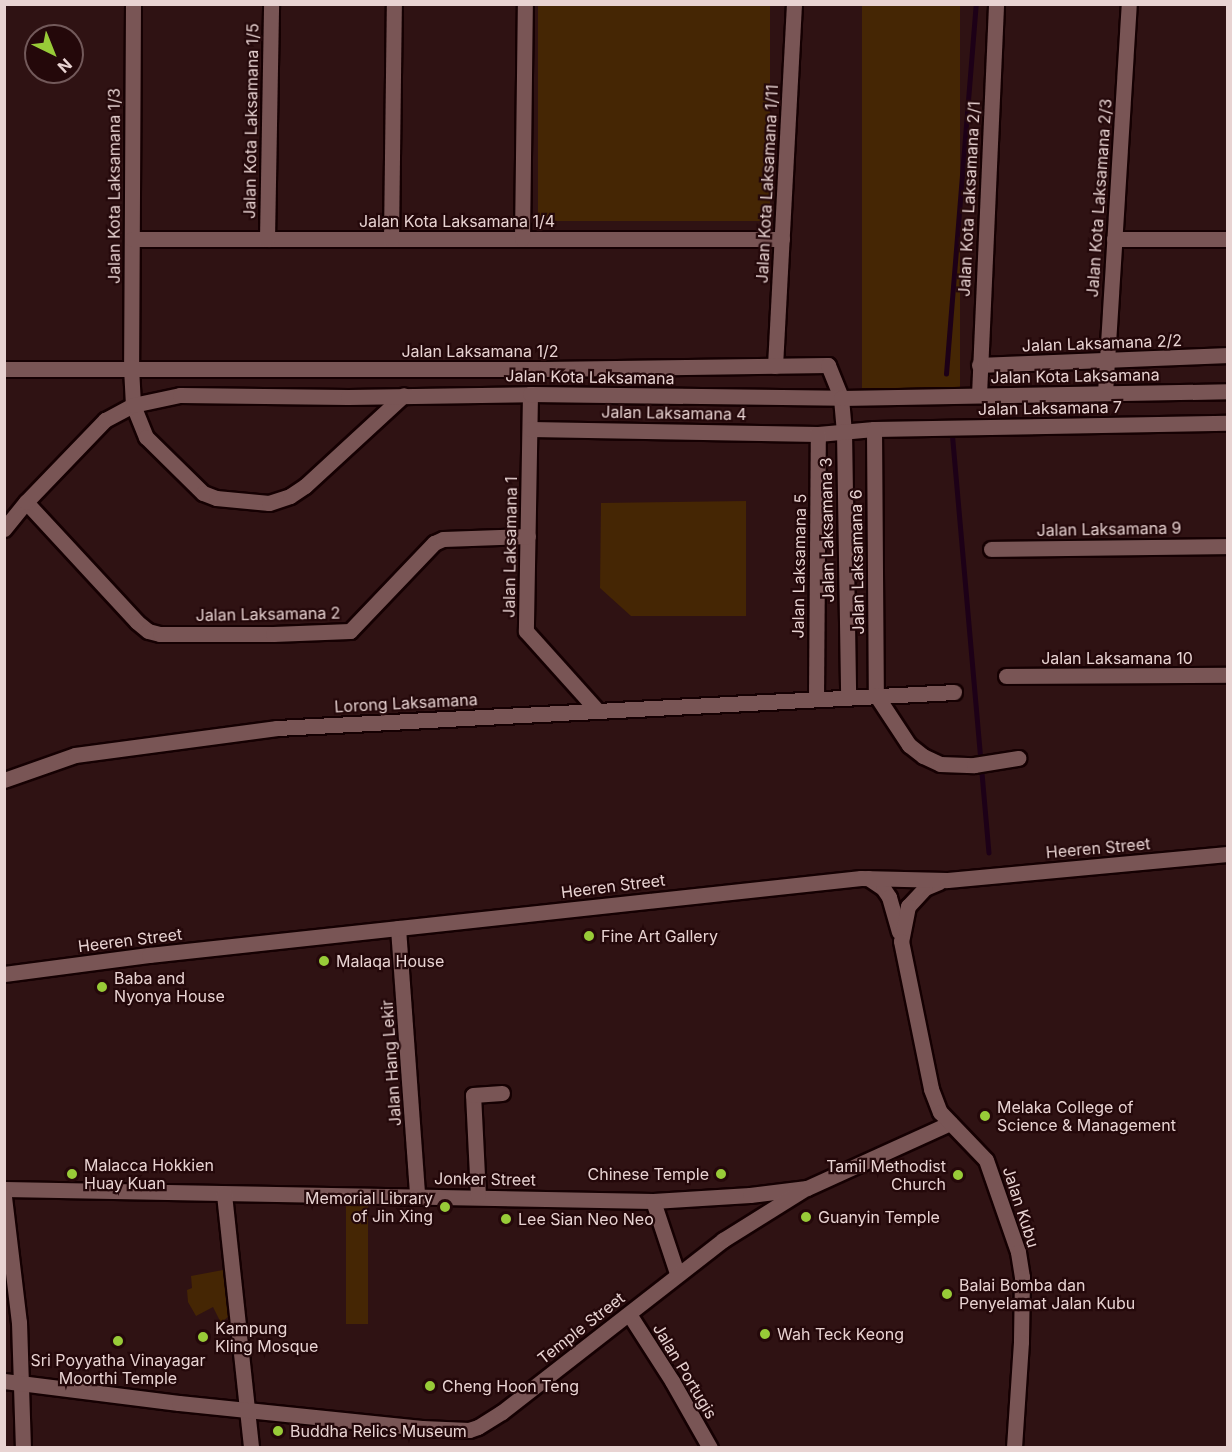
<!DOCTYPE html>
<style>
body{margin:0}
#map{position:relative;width:1232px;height:1452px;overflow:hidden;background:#2f1213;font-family:Inter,sans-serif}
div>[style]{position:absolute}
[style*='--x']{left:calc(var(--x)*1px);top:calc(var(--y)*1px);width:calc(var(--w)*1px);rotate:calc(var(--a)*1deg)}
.green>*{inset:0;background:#452604;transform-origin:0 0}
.stream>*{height:4.5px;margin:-2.25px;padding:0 2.25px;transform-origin:2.25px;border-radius:2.25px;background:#1d0017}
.roads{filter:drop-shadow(2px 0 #150002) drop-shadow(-2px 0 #150002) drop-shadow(0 2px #150002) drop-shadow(0 -2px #150002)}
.street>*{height:15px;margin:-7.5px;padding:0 7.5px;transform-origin:7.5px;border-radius:7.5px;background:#795555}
.secondary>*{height:15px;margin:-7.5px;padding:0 7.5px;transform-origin:7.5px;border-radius:7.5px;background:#795555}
.dots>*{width:16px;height:16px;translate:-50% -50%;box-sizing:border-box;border:3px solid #24080a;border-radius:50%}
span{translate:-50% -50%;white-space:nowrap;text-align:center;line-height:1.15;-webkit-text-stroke:4.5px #24080a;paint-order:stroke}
.street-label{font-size:16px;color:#e8d3d2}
.poi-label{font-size:16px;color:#e8d3d2}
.left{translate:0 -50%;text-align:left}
.right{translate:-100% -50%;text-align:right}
.frame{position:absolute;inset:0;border:6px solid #e8d3d2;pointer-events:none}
.north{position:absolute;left:24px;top:24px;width:60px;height:60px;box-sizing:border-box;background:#24080a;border:2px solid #72595a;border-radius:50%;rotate:137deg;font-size:16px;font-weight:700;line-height:24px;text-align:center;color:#e8d3d2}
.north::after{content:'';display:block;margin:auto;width:21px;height:27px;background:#98cb38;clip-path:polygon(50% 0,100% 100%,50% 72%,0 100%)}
</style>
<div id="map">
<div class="green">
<i style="left:538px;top:5px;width:232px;height:216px"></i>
<i style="left:862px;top:5px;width:98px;height:383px"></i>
<i style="clip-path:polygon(746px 501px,746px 616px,631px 616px,600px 588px,601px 503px)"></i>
<i style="left:346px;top:1205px;width:22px;height:119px"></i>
<i style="clip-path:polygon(223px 1270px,230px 1315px,221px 1323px,213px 1307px,196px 1316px,188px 1302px,187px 1290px,192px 1288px,191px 1276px)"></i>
</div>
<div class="stream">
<i style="--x:946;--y:374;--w:371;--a:-85.4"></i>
<i style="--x:952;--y:430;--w:424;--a:85"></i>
</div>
<div class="roads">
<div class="street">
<i style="--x:133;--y:4;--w:363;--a:90.3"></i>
<i style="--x:131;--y:367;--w:38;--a:87"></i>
<i style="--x:133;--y:405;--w:35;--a:68"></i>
<i style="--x:146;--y:437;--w:80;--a:44.5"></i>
<i style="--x:203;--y:493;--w:14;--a:21"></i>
<i style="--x:216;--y:498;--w:53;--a:5.4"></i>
<i style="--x:269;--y:503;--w:22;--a:-18"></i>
<i style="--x:290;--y:496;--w:18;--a:-34"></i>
<i style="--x:305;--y:486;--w:134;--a:-42.6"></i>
<i style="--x:132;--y:239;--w:650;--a:0"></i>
<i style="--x:267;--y:239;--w:235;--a:-89"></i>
<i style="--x:391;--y:239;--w:235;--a:-89.3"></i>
<i style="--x:522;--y:239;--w:235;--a:-89.3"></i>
<i style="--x:1114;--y:239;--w:114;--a:0"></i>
<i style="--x:979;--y:365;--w:249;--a:-2.3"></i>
<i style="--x:775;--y:366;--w:362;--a:-87"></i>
<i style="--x:4;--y:369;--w:541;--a:0"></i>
<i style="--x:545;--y:369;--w:283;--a:-0.8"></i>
<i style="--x:828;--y:365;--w:35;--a:68"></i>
<i style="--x:841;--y:398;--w:33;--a:85"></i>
<i style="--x:844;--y:431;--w:266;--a:89.1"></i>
<i style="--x:1105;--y:393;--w:390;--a:-86.5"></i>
<i style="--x:530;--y:394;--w:237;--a:91"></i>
<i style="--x:526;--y:631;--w:106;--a:48.1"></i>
<i style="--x:979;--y:395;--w:391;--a:-87.5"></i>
<i style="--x:530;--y:429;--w:288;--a:1"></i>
<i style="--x:818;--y:434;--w:56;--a:-5.1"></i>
<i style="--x:874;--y:429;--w:354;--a:-1"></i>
<i style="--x:874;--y:429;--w:266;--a:89.6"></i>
<i style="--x:876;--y:695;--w:60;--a:56.6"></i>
<i style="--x:909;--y:745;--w:18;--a:38"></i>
<i style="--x:923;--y:756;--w:19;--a:25"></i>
<i style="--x:940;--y:764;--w:34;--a:2"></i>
<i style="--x:974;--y:765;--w:45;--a:-9"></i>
<i style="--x:26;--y:502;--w:163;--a:47.2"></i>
<i style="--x:137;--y:622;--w:14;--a:39"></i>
<i style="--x:148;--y:631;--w:12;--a:14"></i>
<i style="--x:160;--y:634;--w:113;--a:0"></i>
<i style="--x:273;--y:634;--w:77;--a:-2.2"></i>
<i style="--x:350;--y:631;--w:122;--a:-46.3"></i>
<i style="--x:434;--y:543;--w:10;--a:-24"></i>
<i style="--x:443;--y:539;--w:85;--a:-2"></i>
<i style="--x:991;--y:549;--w:237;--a:-0.7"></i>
<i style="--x:1006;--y:676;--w:222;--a:-0.3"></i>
<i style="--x:816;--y:698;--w:264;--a:-89.6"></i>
<i style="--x:4;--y:780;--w:75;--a:-19.4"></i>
<i style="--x:75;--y:755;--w:204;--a:-7.6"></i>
<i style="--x:277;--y:728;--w:678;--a:-3.04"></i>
<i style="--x:398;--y:928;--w:268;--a:85.9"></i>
<i style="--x:4;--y:1189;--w:649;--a:1.06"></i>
<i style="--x:653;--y:1201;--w:97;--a:-3.5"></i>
<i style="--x:750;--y:1195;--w:57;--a:-7"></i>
<i style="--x:807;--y:1188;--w:157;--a:-24.4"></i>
<i style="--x:224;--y:1194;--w:255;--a:83.9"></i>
<i style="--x:478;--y:1196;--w:101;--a:-92.8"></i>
<i style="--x:473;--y:1095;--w:29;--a:-4"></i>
<i style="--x:4;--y:1197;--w:126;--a:83.2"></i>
<i style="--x:19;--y:1322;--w:126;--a:88.2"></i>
<i style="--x:653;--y:1201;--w:76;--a:71.6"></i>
<i style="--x:629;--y:1314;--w:80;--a:57.3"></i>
<i style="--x:672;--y:1381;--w:77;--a:60.4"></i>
<i style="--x:4;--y:1381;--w:176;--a:7.2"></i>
<i style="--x:179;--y:1403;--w:244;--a:5.9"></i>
<i style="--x:422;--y:1428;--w:47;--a:2.4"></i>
<i style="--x:469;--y:1430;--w:9;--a:-18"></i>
<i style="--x:478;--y:1427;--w:28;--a:-32"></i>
<i style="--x:502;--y:1412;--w:280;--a:-37.9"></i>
<i style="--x:723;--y:1240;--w:94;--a:-32"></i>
</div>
<div class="secondary">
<i style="--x:4;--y:529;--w:35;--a:-51"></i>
<i style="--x:26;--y:502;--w:114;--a:-46.1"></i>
<i style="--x:105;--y:420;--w:32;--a:-28"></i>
<i style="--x:133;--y:405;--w:48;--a:-12"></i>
<i style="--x:180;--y:395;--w:168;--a:0.7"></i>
<i style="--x:348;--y:397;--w:182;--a:-0.9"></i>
<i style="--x:530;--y:394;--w:311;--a:0.7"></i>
<i style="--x:841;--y:398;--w:387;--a:-1"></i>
<i style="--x:868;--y:878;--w:18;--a:34"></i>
<i style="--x:883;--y:888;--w:11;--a:56"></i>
<i style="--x:889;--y:897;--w:36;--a:74"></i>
<i style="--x:939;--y:882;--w:15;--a:157"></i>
<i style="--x:925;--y:888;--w:25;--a:133"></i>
<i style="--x:908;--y:906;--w:36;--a:101"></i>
<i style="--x:901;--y:941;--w:151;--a:78.5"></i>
<i style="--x:931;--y:1089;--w:25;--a:69"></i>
<i style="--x:940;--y:1112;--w:66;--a:46.2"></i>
<i style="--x:986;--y:1160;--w:97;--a:70.8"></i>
<i style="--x:1018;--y:1252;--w:25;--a:81"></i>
<i style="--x:1022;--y:1277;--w:65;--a:90.9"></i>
<i style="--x:1021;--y:1342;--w:106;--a:93.8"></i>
<i style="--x:4;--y:974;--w:146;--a:-7.5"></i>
<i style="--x:149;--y:955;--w:716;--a:-6.17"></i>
<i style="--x:861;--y:878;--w:86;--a:1.3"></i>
<i style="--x:947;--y:880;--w:282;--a:-5.3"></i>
</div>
</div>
<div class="dots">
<i style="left:589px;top:936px;background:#98cb38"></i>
<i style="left:324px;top:961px;background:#98cb38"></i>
<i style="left:102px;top:987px;background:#98cb38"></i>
<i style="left:985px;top:1116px;background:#98cb38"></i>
<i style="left:72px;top:1174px;background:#98cb38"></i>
<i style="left:721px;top:1174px;background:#98cb38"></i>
<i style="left:958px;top:1175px;background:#98cb38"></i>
<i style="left:445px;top:1207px;background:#98cb38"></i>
<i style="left:806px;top:1217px;background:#98cb38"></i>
<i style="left:506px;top:1219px;background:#98cb38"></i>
<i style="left:947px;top:1294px;background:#98cb38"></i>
<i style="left:765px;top:1334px;background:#98cb38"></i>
<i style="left:203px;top:1337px;background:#98cb38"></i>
<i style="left:118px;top:1341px;background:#98cb38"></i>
<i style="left:430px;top:1386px;background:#98cb38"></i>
<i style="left:278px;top:1431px;background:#98cb38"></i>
</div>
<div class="street-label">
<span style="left:251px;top:121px;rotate:-89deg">Jalan Kota Laksamana 1/5</span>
<span style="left:767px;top:184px;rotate:-87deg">Jalan Kota Laksamana 1/11</span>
<span style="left:114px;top:186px;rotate:-90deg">Jalan Kota Laksamana 1/3</span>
<span style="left:1099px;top:198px;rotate:-86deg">Jalan Kota Laksamana 2/3</span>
<span style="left:969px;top:199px;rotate:-87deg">Jalan Kota Laksamana 2/1</span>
<span style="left:457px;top:221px">Jalan Kota Laksamana 1/4</span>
<span style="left:1102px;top:343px;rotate:-2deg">Jalan Laksamana 2/2</span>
<span style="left:480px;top:351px">Jalan Laksamana 1/2</span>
<span style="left:1075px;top:376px;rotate:-1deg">Jalan Kota Laksamana</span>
<span style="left:590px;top:377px;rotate:1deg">Jalan Kota Laksamana</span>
<span style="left:1050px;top:408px;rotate:-1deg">Jalan Laksamana 7</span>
<span style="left:674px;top:413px;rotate:1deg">Jalan Laksamana 4</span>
<span style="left:1109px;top:529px;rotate:-1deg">Jalan Laksamana 9</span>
<span style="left:827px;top:530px;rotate:-91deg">Jalan Laksamana 3</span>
<span style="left:510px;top:547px;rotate:-89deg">Jalan Laksamana 1</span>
<span style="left:857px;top:562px;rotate:-91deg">Jalan Laksamana 6</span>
<span style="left:799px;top:566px;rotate:-89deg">Jalan Laksamana 5</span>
<span style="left:268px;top:614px;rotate:-1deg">Jalan Laksamana 2</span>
<span style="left:1117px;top:658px">Jalan Laksamana 10</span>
<span style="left:406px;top:703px;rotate:-3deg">Lorong Laksamana</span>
<span style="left:1098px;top:848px;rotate:-5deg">Heeren Street</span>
<span style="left:613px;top:886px;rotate:-7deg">Heeren Street</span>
<span style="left:130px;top:940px;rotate:-7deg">Heeren Street</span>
<span style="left:391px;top:1063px;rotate:-94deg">Jalan Hang Lekir</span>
<span style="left:485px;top:1179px;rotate:1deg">Jonker Street</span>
<span style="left:1021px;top:1207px;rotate:72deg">Jalan Kubu</span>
<span style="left:581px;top:1328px;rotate:-38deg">Temple Street</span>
<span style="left:685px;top:1371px;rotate:59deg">Jalan Portugis</span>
</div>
<div class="poi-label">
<span class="left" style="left:601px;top:936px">Fine Art Gallery</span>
<span class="left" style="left:336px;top:961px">Malaqa House</span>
<span class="left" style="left:114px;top:987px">Baba and<br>Nyonya House</span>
<span class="left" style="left:997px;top:1116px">Melaka College of<br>Science &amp; Management</span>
<span class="left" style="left:84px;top:1174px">Malacca Hokkien<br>Huay Kuan</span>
<span class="right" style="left:946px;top:1175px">Tamil Methodist<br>Church</span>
<span class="right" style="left:709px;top:1174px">Chinese Temple</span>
<span class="right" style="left:433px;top:1207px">Memorial Library<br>of Jin Xing</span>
<span class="left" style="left:818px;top:1217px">Guanyin Temple</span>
<span class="left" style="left:518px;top:1219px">Lee Sian Neo Neo</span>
<span class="left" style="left:959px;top:1294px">Balai Bomba dan<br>Penyelamat Jalan Kubu</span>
<span class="left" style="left:215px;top:1337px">Kampung<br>Kling Mosque</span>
<span class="left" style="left:777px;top:1334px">Wah Teck Keong</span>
<span style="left:118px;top:1369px">Sri Poyyatha Vinayagar<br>Moorthi Temple</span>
<span class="left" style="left:442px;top:1386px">Cheng Hoon Teng</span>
<span class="left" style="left:290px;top:1431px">Buddha Relics Museum</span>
</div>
<div class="frame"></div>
<div class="north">N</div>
</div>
